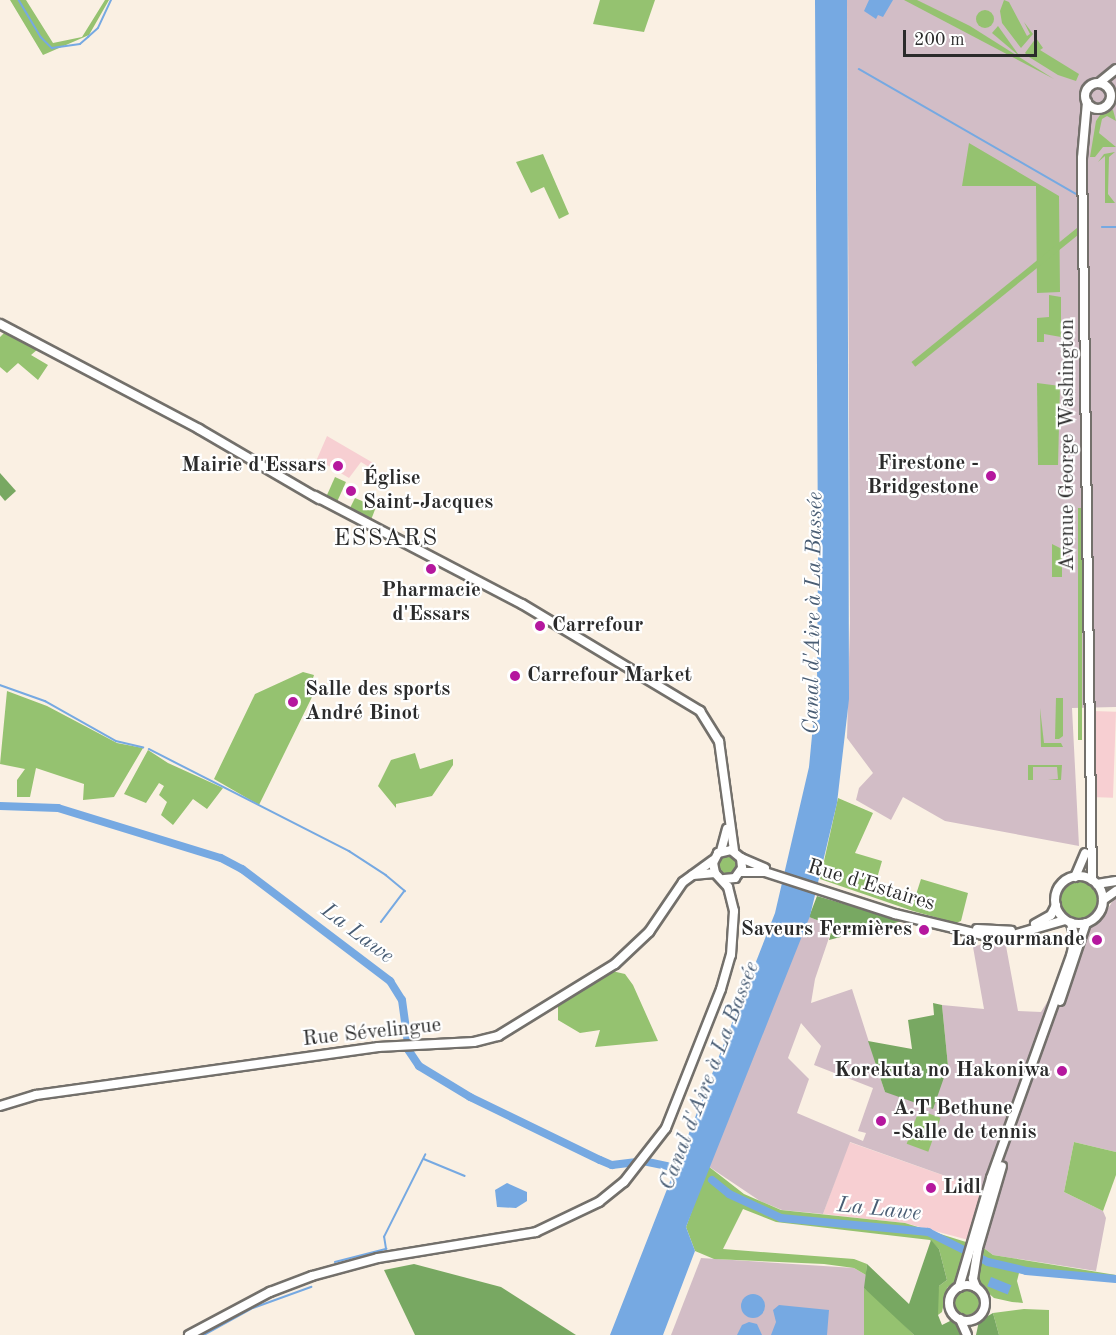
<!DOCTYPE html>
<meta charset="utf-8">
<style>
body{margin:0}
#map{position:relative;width:1116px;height:1335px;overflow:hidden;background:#faf0e3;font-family:"Old Standard TT",serif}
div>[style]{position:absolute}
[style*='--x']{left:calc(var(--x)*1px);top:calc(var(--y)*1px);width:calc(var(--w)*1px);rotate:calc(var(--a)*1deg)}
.built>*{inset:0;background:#f7cfd2;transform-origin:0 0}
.industrial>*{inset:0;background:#d2bdc6}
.green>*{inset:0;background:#95c270;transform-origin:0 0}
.round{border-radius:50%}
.forest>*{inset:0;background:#78a862}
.water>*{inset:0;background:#76a9e2;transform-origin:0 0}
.stream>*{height:1.5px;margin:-0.75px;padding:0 0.75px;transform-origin:0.75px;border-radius:0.75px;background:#76a9e2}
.river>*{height:8px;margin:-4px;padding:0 4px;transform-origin:4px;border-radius:4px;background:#76a9e2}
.roads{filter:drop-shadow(2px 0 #73706b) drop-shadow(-2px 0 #73706b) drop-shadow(0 2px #73706b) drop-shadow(0 -2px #73706b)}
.secondary>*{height:8px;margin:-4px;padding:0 4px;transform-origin:4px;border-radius:4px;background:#fff}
.primary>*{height:8px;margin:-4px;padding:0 4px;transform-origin:4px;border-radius:4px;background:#fff}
.primary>.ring{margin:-4px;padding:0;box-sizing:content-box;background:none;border:8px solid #fff;border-radius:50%}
.dots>*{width:16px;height:16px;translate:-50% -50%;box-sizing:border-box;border:3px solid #fff;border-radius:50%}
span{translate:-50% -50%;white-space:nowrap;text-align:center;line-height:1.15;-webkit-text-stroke:4.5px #fff;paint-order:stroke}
.street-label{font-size:21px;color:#2b2b2b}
.poi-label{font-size:21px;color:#2b2b2b;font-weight:700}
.right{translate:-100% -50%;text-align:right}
.left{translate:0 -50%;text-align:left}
.water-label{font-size:22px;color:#495d74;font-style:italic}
.quarter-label{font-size:24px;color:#2b2b2b;letter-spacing:1.5px}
.scale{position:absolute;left:903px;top:30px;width:134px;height:27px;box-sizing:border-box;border:3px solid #2b2b2b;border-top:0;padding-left:8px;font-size:18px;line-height:21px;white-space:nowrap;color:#2b2b2b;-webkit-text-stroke:4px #fff;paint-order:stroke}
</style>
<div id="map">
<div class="built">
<i style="clip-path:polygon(327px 436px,375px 464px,372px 469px,361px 462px,349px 478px,317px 459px)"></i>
<i style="left:1093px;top:711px;width:23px;height:86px;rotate:2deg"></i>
<i style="clip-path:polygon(849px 1142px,982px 1189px,991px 1189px,976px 1242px,905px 1223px,823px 1214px)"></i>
</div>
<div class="industrial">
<i style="clip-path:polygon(847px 0,1116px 0,1116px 707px,1072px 708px,1079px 846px,945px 821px,903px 797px,891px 820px,856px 800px,859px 788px,873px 773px,847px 738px,850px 623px)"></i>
<i style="clip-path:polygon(evenodd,1116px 876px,1116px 1152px,1074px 1142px,1064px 1192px,1103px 1211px,1106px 1218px,1096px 1271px,993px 1255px,981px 1246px,991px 1189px,982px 1189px,850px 1142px,823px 1214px,782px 1210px,760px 1201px,708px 1166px,809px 917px,833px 926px,815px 979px,811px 1003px,852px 989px,885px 1092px,948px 1066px,942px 1005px,984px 1009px,973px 947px,1000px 938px,1006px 946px,1018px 1011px,1041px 1012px,1074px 959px,1079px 928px,1091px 925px,1106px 912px,1115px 897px,1105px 881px,1116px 876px,801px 1023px,821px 1046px,814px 1065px,873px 1088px,858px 1131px,866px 1133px,863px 1141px,797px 1113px,809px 1079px,788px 1058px,801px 1023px)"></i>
<i style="clip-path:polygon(701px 1258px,854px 1268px,866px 1275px,864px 1335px,671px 1335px)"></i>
</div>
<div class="green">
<i style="clip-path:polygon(10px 0,26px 0,53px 43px,82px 37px,105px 0,109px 0,89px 35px,43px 55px)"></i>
<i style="clip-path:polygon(600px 0,655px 0,644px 32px,593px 24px)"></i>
<i style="clip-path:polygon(904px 0,917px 0,970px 26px,1054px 79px)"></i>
<i style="clip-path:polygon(1004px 0,1009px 2px,1027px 36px,1030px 34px,1024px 22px,1033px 34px,1021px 48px,1002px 23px,1000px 11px)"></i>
<i class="round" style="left:976px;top:10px;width:18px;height:18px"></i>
<i style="clip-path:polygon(998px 26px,1018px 54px,1018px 55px,992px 33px)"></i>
<i style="clip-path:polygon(1036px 38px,1043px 48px,1040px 50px,1079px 74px,1076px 81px,1058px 75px,1029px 57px,1025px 53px)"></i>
<i style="clip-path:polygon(1113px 110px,1116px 121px,1107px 116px,1102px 119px,1099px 133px,1116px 147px,1103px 147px,1095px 157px,1090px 157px,1096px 121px,1102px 112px)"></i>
<i style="clip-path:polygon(969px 143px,1059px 196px,1060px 292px,1037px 293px,1036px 186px,962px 186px)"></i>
<i style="clip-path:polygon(1115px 152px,1109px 157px,1108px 194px,1115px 203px,1105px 203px,1105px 156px,1098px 162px,1104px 154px)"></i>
<i style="clip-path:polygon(543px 154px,569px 214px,559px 219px,544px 187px,531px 193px,516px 162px)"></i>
<i style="left:1077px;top:228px;width:6px;height:213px;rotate:51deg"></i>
<i style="clip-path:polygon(1049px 295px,1061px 297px,1061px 337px,1044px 334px,1044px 342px,1037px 342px,1037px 318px,1049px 317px)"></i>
<i style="clip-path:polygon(5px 332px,38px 349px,31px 355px,48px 365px,38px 380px,18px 363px,7px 373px,0 367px,0 337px)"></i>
<i style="clip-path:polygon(1037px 383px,1060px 386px,1058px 465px,1038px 465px)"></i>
<i style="left:335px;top:477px;width:12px;height:21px;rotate:24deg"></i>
<i style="clip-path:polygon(355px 498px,376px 507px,371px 520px,350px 508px)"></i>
<i style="left:1078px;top:508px;width:4px;height:232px"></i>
<i style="clip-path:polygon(1052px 544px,1062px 549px,1062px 577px,1052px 577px)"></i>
<i style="clip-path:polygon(303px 672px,314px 675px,308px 694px,312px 697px,259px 805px,214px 779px,255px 694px)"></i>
<i style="clip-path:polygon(7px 691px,47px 706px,117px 743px,143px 748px,114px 797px,83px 800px,84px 784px,36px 768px,30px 797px,17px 797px,17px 780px,25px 769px,0 764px)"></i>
<i style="clip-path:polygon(1056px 698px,1063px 698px,1063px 736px,1059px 739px,1055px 739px)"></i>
<i style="clip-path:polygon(1040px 708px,1044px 743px,1061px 743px,1063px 747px,1041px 747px)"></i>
<i style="clip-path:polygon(148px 750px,168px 763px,223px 788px,207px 809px,193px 799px,173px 825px,161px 815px,167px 802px,159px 795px,164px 786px,159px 783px,146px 803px,124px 794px)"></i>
<i style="clip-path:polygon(415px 753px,420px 769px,453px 759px,453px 765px,432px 796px,396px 804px,396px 808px,378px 786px,391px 760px)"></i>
<i style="clip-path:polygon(1062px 765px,1061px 780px,1048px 780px,1058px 779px,1057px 767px,1033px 767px,1033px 780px,1028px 780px,1028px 765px)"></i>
<i style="clip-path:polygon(838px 798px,873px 813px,855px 853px,882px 861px,873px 892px,912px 907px,921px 879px,968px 893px,961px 921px,956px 923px,913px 911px,820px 879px)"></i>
<i class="round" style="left:716px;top:854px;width:22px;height:22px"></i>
<i class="round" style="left:1060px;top:881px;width:40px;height:40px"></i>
<i style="clip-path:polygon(612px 971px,625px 974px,633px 985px,658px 1041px,595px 1047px,600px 1030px,580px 1033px,558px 1020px,558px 1005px)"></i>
<i style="left:919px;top:1110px;width:23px;height:36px;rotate:20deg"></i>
<i style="clip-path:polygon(1074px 1142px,1116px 1152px,1116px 1175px,1103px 1211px,1064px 1192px)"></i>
<i style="clip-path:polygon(708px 1166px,744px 1194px,781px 1210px,905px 1223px,966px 1242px,958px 1279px,947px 1288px,942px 1312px,938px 1315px,935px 1301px,939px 1286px,947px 1280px,939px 1249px,930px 1240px,776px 1222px,743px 1209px,723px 1249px,854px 1259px,867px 1264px,866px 1275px,854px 1268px,824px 1264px,714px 1259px,695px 1251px,686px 1227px)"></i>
<i style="clip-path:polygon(981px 1246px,993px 1255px,1116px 1275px,1116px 1282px,1019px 1273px,1017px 1281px,1023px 1303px,1012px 1302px,994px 1298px,979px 1285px,976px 1278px)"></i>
<i style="clip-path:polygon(864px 1288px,877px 1298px,914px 1335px,864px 1335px)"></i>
<i class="round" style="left:953px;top:1289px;width:26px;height:26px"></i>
<i style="clip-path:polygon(1024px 1309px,1049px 1310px,1049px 1335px,999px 1335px,993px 1313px)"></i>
</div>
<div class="forest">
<i style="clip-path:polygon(0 473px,16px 491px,5px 501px,0 495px)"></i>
<i style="clip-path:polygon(817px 896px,902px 921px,829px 940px,833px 926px,809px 917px)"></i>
<i style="clip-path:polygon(933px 1003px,942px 1005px,948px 1066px,933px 1109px,885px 1092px,868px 1041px,912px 1049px,908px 1020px,934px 1015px)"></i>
<i style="clip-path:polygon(931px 1240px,939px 1249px,947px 1280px,939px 1286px,938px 1315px,942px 1325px,952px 1320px,957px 1324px,961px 1335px,914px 1335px,864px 1288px,867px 1264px,909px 1304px)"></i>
<i style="clip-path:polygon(414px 1264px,501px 1287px,576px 1335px,415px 1335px,384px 1270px)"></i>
<i style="clip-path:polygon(993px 1313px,999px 1335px,976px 1335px,979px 1321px)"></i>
</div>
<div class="water">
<i style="clip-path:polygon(815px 0,847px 0,849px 699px,837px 803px,810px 916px,686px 1227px,695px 1251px,663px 1335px,610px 1335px,775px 913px,809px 767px,817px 683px,818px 554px)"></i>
<i style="clip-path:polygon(869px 0,893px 0,883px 17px,878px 15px,876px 19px,864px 11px)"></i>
<i style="clip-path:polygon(507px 1183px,527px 1192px,527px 1201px,516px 1208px,497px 1207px,495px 1190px)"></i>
<i style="left:991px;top:1277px;width:22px;height:10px;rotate:22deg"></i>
<i class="round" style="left:741px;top:1294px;width:24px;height:24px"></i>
<i style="clip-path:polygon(779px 1305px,829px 1310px,827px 1335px,771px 1335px,776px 1322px,773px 1310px)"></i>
<i style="clip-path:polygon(749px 1322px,757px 1324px,762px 1335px,737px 1335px,742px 1325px)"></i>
</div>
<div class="stream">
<i style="--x:19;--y:0;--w:43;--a:59.3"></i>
<i style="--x:41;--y:37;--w:16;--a:45"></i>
<i style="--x:52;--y:48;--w:28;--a:-8"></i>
<i style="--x:80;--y:44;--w:11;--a:-41"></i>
<i style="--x:88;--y:37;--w:13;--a:-42"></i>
<i style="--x:98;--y:28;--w:31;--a:-65"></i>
<i style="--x:859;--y:69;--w:250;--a:29.9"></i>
<i style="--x:1102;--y:227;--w:14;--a:0"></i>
<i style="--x:0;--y:685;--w:48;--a:19.6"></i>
<i style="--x:45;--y:701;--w:81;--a:29.4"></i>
<i style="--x:116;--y:741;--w:28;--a:13"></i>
<i style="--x:149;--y:749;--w:225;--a:27"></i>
<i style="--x:349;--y:851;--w:44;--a:33"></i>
<i style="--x:386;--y:875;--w:25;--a:40"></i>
<i style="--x:405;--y:891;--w:39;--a:127"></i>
<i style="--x:424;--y:1159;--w:44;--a:22.5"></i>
<i style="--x:335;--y:1262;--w:53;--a:-14.3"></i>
<i style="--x:386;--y:1249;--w:12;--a:-99"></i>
<i style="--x:384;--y:1237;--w:92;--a:-63.4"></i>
<i style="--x:204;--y:1335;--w:56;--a:-28.9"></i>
<i style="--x:253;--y:1308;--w:62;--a:-19.9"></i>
</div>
<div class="river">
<i style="--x:0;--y:806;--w:58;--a:2"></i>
<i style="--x:58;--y:808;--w:170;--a:17.1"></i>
<i style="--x:221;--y:858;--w:24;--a:28"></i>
<i style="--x:242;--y:869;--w:186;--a:37.1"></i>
<i style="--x:390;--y:981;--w:22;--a:58"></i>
<i style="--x:402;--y:1000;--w:51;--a:82.2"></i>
<i style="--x:409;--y:1051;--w:18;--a:56"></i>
<i style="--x:419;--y:1066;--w:60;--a:31.3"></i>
<i style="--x:470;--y:1097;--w:144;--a:25.9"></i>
<i style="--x:600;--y:1160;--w:13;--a:23"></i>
<i style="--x:612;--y:1165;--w:31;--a:-7"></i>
<i style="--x:643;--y:1161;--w:25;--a:12"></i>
<i style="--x:712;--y:1180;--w:22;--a:39"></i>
<i style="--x:729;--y:1194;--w:57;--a:24.8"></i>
<i style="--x:781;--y:1218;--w:148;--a:5.4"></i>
<i style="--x:928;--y:1232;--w:67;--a:26.6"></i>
<i style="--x:988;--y:1262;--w:39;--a:13"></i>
<i style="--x:1026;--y:1271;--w:90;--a:5.1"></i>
</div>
<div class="roads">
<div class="secondary">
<i style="--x:0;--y:324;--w:225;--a:27.8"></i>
<i style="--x:199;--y:429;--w:139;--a:30.3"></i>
<i style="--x:315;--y:496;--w:233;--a:27.6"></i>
<i style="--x:522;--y:604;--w:208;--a:31"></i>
<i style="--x:700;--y:711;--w:36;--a:58"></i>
<i style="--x:719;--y:741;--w:111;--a:82.2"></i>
<i style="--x:721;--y:851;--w:23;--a:-75"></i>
<i style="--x:693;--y:875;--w:22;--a:-5"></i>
<i style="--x:1097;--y:884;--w:19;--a:-9"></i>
<i style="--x:1103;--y:900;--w:16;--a:-35"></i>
<i style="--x:0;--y:1106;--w:38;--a:-17"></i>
<i style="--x:36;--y:1095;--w:80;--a:-7.9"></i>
<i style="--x:115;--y:1084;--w:266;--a:-8"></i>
<i style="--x:378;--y:1047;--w:96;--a:-3"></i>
<i style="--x:474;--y:1042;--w:25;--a:-14"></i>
<i style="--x:498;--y:1036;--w:137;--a:-31.6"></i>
<i style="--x:615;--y:964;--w:47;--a:-43.3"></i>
<i style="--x:649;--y:932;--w:60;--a:-55.8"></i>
<i style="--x:683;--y:882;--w:37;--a:-36"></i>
</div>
<div class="primary">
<i style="--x:1099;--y:83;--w:22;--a:-39"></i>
<i class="ring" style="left:1085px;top:83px;width:18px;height:18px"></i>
<i style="--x:1087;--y:102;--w:56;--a:95.1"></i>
<i style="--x:1082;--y:158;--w:722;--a:89.21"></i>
<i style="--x:741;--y:858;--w:26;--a:23"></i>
<i style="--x:741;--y:872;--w:24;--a:0"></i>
<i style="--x:765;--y:872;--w:137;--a:17.9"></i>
<i style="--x:895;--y:914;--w:99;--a:13.5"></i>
<i style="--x:991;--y:937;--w:15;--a:0"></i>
<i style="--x:1006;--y:937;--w:61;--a:-16.1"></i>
<i class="ring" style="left:1055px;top:876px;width:40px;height:40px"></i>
<i style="--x:1075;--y:877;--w:26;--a:-67"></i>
<i style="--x:1035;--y:924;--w:18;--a:-29"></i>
<i style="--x:1051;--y:915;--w:11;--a:-63"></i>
<i style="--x:977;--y:929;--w:34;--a:3"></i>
<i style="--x:1060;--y:1001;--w:82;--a:-71.6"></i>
<i class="ring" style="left:949px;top:1285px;width:28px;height:28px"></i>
<i style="--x:959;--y:1287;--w:114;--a:-73.6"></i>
<i style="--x:991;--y:1178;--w:236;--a:-70.2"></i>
<i style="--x:1071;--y:956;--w:18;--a:-77"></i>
<i style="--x:1075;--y:938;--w:16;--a:-105"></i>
<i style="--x:976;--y:1287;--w:9;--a:-111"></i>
<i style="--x:973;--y:1279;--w:31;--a:-81"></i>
<i style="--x:978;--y:1248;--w:85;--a:-73.7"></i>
<i style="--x:960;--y:1319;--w:17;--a:66"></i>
<i style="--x:189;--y:1335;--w:92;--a:-28"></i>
<i style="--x:270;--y:1292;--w:45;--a:-20.9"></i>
<i style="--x:312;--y:1276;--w:68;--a:-15.3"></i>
<i style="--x:378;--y:1258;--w:160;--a:-9.3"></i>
<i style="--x:536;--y:1232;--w:70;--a:-25.5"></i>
<i style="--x:599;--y:1202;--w:32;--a:-39"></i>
<i style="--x:624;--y:1182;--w:68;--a:-52.1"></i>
<i style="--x:666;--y:1128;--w:149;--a:-68.4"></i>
<i style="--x:721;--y:989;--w:35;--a:-74"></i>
<i style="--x:731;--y:955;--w:44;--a:-86.1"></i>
<i style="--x:734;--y:911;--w:25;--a:-104"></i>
<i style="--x:728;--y:887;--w:19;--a:-133"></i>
<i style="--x:715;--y:873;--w:10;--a:-101"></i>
<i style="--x:713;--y:863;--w:11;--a:-63"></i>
<i style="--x:718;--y:853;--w:13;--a:-13"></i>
<i style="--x:731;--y:850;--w:13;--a:39"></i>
<i style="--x:741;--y:858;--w:10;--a:84"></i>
<i style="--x:742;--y:868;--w:12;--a:125"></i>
<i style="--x:735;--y:878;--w:11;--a:175"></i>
</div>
</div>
<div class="dots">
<i style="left:338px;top:466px;background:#b5179e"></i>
<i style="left:991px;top:476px;background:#b5179e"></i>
<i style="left:351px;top:491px;background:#b5179e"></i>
<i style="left:431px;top:569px;background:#b5179e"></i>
<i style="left:540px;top:626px;background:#b5179e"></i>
<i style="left:515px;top:676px;background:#b5179e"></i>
<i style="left:293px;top:702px;background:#b5179e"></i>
<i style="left:924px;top:930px;background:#b5179e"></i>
<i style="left:1097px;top:940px;background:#b5179e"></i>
<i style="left:1062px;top:1071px;background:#b5179e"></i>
<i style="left:881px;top:1121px;background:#b5179e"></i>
<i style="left:931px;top:1188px;background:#b5179e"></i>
</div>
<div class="street-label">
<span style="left:1068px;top:445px;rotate:-90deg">Avenue George Washington</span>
<span style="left:871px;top:886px;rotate:17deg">Rue d'Estaires</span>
<span style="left:372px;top:1033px;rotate:-6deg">Rue Sévelingue</span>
</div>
<div class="poi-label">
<span class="right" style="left:979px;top:476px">Firestone -<br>Bridgestone</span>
<span class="right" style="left:326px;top:466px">Mairie d'Essars</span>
<span class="left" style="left:363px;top:491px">Église<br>Saint-Jacques</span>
<span style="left:431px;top:603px">Pharmacie<br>d'Essars</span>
<span class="left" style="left:552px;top:626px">Carrefour</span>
<span class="left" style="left:527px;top:676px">Carrefour Market</span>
<span class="left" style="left:305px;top:702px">Salle des sports<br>André Binot</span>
<span class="right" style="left:912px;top:930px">Saveurs Fermières</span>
<span class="right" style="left:1085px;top:940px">La gourmande</span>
<span class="right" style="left:1050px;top:1071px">Korekuta no Hakoniwa</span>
<span class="left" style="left:893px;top:1121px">A.T Bethune<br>-Salle de tennis</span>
<span class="left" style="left:943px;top:1188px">Lidl</span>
</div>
<div class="water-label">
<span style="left:814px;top:613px;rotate:-89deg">Canal d'Aire à La Bassée</span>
<span style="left:357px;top:934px;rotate:37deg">La Lawe</span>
<span style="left:710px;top:1076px;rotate:-69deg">Canal d'Aire à La Bassée</span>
<span style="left:879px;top:1210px;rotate:6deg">La Lawe</span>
</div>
<div class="quarter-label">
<span style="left:386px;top:540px">ESSARS</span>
</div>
<div class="scale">200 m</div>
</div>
